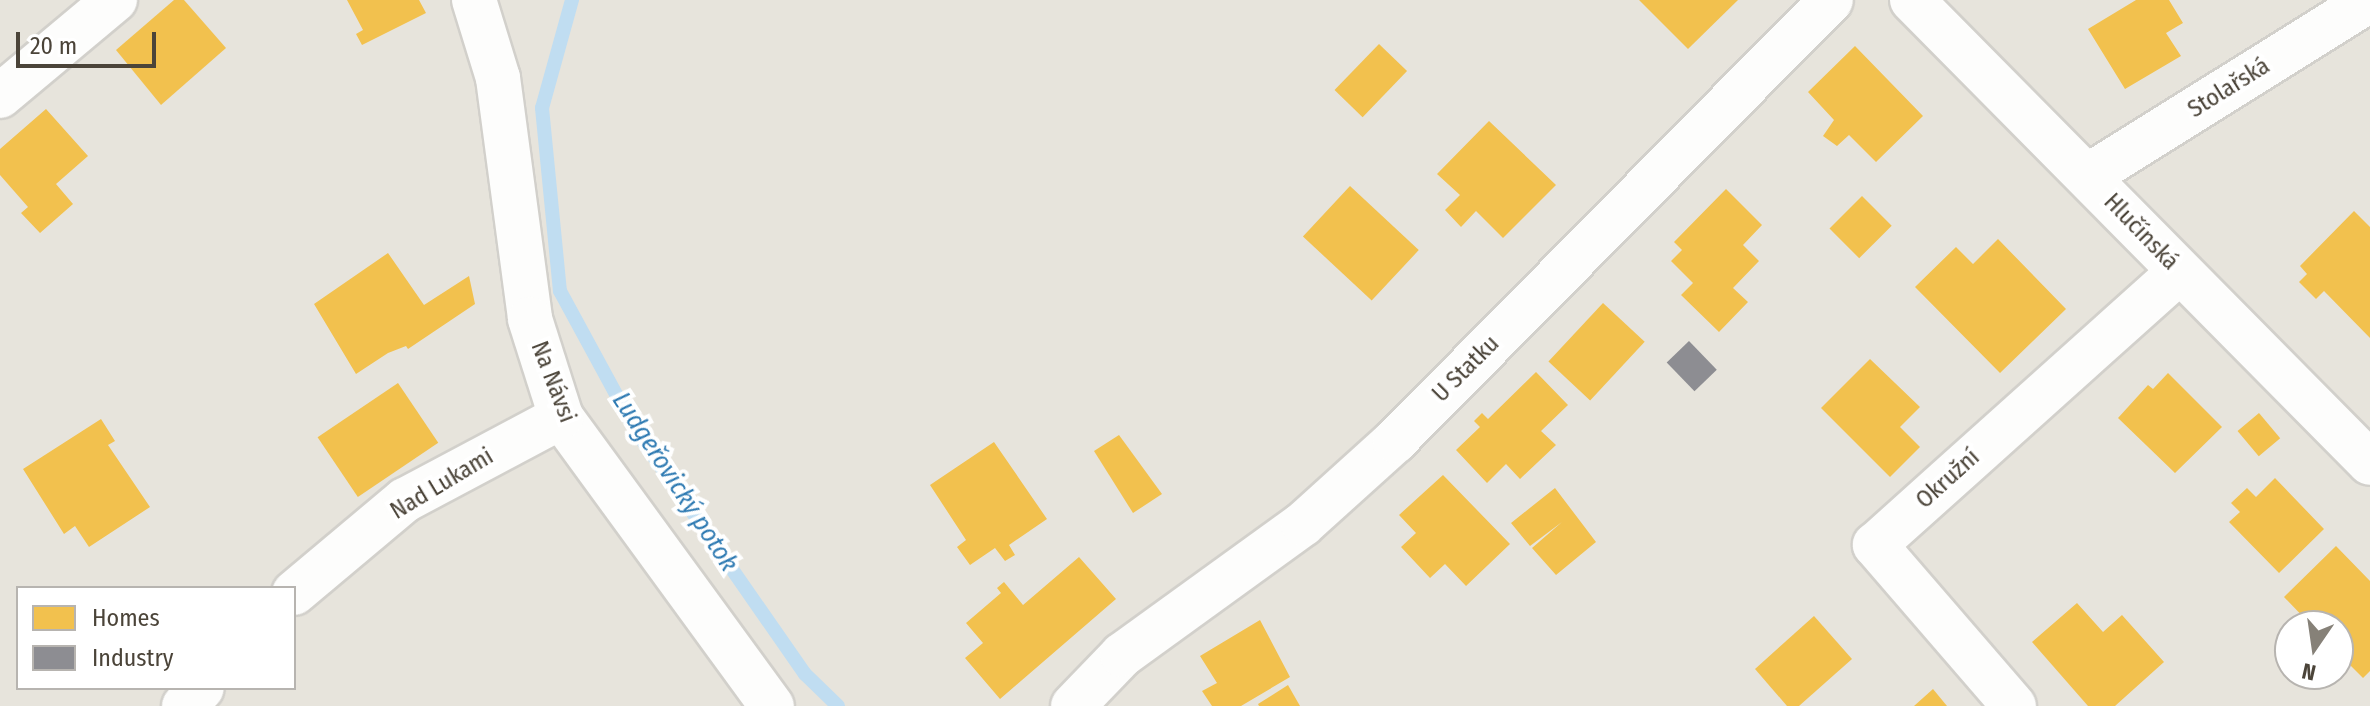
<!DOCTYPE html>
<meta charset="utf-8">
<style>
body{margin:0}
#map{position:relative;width:2370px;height:706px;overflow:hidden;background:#f4f2ee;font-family:"Fira Sans Condensed",sans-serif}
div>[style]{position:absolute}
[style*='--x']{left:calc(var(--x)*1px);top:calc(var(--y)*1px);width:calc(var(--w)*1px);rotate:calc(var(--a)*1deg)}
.residential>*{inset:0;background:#e7e4dc}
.homes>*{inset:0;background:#f2c14e;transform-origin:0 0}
.industry>*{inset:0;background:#8d8d92;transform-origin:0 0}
.stream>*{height:14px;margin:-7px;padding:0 7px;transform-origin:7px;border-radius:7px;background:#c0ddf1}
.roads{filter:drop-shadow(2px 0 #d2d0cb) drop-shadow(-2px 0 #d2d0cb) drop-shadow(0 2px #d2d0cb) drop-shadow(0 -2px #d2d0cb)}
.minor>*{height:44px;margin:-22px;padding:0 22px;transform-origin:22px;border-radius:22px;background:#fdfdfc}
.tertiary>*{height:44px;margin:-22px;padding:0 22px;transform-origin:22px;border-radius:22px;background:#fdfdfc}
span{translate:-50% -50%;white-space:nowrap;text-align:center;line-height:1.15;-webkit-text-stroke:8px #fff;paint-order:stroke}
.street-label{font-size:24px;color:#4b4439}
.water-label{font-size:26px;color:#2e7ab2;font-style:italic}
.legend{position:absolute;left:16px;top:586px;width:280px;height:104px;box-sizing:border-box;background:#fff;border:2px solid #b7b4b0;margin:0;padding:10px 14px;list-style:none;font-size:24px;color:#4b4439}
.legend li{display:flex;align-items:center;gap:16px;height:40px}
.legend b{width:40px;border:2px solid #b7b4b0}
.north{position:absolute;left:2274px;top:610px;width:80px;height:80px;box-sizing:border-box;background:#fff;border:2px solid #b7b4b0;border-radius:50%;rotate:193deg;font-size:22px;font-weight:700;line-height:32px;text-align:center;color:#4b4439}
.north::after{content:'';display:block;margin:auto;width:28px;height:36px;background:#868178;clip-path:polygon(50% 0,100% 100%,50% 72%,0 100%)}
.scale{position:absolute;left:16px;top:32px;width:140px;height:36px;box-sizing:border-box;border:4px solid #4b4439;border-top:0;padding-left:10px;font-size:24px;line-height:28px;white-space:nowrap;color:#4b4439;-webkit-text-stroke:6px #fff;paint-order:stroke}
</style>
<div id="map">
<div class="residential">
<i style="clip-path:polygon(evenodd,0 0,2370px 0,2370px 706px,0 706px,0 0,18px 588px,294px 588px,294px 688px,18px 688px,18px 588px,0 0,2290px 626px,2338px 626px,2338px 674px,2290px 674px,2290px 626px)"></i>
</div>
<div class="homes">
<i style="clip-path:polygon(174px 0,184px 0,226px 48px,161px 105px,116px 50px)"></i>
<i style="clip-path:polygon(347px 0,419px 0,426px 13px,362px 45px,356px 34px,363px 30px)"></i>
<i style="clip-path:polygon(1639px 0,1738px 0,1688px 49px)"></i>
<i style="clip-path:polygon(2136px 0,2169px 0,2183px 23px,2166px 33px,2181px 56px,2125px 89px,2088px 29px)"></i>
<i style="left:1379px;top:44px;width:39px;height:64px;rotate:44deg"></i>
<i style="clip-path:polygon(1855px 46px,1923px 116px,1876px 162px,1849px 135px,1837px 146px,1823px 136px,1834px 120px,1808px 92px)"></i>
<i style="clip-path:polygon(46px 109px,88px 156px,56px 184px,73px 204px,40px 233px,21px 213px,28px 207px,0 175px,0 149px)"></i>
<i style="clip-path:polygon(1489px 121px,1556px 185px,1503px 238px,1476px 211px,1461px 227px,1445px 210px,1460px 195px,1437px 174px)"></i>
<i style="left:1350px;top:186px;width:94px;height:69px;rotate:43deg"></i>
<i style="clip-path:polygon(1726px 189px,1762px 225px,1743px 245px,1759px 261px,1733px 288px,1748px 302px,1719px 332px,1681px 295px,1693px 283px,1671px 261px,1682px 250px,1674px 242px)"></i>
<i style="left:1862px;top:196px;width:42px;height:46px;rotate:45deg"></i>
<i style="clip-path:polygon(2354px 211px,2370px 227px,2370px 338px,2324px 291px,2316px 299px,2299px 282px,2307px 274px,2300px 266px)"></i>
<i style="clip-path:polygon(1998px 239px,2066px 309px,2000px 373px,1915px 287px,1956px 247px,1973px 264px)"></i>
<i style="clip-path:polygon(388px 253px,424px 305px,469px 276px,475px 304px,408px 349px,406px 346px,388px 353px,356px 374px,314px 304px)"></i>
<i style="left:1603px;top:303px;width:57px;height:80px;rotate:43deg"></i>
<i style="clip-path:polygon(1870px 359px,1920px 407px,1900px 427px,1920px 447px,1890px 477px,1821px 408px)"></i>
<i style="clip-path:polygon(1536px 372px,1568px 405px,1541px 431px,1556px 445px,1520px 479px,1506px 464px,1487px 483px,1456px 450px,1480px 427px,1474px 421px,1482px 413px,1488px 419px)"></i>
<i style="clip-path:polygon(2168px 373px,2222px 427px,2175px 473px,2118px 418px,2148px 385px,2153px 389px)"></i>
<i style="left:398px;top:383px;width:72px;height:97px;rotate:56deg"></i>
<i style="left:2259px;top:413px;width:33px;height:28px;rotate:50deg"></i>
<i style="clip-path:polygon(101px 419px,115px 441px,108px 445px,150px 507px,89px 547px,75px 526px,64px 534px,23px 469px)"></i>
<i style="clip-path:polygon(1119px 435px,1162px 494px,1133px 513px,1094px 451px)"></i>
<i style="clip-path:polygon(994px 442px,1047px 519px,1009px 545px,1015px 555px,1005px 561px,995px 548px,970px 565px,957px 547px,966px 540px,930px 485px)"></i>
<i style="clip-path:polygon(1443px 475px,1510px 544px,1466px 586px,1445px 564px,1430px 578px,1401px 547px,1416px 533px,1399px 515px)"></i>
<i style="clip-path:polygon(2275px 478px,2324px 529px,2279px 573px,2229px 522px,2240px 512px,2231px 503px,2247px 488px,2256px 497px)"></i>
<i style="clip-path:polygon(1555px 488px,1596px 542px,1556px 575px,1532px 548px,1562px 522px,1530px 546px,1511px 523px)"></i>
<i style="clip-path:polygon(2336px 546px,2370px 581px,2370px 671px,2363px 678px,2338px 653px,2338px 626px,2312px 626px,2284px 597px)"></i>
<i style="clip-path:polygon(1079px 557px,1116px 599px,1000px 699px,965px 658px,983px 643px,966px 623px,1001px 593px,997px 588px,1004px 582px,1023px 605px)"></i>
<i style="clip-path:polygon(2077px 603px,2103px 632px,2122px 615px,2164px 662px,2115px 706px,2088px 706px,2032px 642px)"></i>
<i style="clip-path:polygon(1814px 616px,1852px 659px,1799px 706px,1787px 706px,1755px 669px)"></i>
<i style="clip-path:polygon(1260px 620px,1290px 677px,1241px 706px,1212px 706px,1202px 691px,1217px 683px,1200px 656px)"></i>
<i style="clip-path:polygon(1288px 685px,1300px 706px,1259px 706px,1258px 704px)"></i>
<i style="clip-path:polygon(1933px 689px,1947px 706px,1914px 706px)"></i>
</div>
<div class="industry">
<i style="left:1689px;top:341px;width:40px;height:31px;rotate:46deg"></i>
</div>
<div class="stream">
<i style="--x:572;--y:0;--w:112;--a:105.5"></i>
<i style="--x:542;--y:108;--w:184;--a:84.4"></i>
<i style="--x:560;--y:291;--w:159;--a:61.5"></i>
<i style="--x:636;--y:431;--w:296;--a:55.2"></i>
<i style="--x:805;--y:674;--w:46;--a:44.1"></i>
</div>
<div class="roads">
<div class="minor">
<i style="--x:474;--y:0;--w:82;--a:72.9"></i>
<i style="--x:498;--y:78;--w:243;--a:82.4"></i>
<i style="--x:530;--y:319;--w:103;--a:72.4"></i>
<i style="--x:561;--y:417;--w:358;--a:53.9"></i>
<i style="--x:0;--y:96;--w:150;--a:-39.9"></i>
<i style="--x:2088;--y:176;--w:332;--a:-32"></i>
<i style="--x:294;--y:593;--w:145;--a:-40"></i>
<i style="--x:405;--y:500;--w:177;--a:-28"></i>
<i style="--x:184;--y:706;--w:25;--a:-45"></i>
<i style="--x:1073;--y:706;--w:71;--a:-46.1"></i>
<i style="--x:1122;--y:655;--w:223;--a:-35.9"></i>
<i style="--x:1303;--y:524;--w:124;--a:-42.1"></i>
<i style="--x:1395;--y:441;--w:620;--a:-45.33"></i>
<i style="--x:2014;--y:706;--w:213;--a:-130.8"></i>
<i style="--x:1875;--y:545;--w:409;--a:-41.9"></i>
</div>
<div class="tertiary">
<i style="--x:1912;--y:0;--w:651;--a:45.31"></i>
</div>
</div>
<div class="street-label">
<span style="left:2229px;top:88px;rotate:-32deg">Stolařská</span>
<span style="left:2141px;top:232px;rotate:46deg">Hlučínská</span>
<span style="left:1466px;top:369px;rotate:-45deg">U Statku</span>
<span style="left:553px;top:382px;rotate:69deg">Na Návsi</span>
<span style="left:1948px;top:479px;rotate:-42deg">Okružní</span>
<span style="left:442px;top:484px;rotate:-31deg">Nad Lukami</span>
</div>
<div class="water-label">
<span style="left:675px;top:482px;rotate:57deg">Ludgeřovický potok</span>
</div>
<ul class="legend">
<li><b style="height:22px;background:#f2c14e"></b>Homes</li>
<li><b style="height:22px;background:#8d8d92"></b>Industry</li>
</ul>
<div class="north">N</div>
<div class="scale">20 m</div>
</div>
